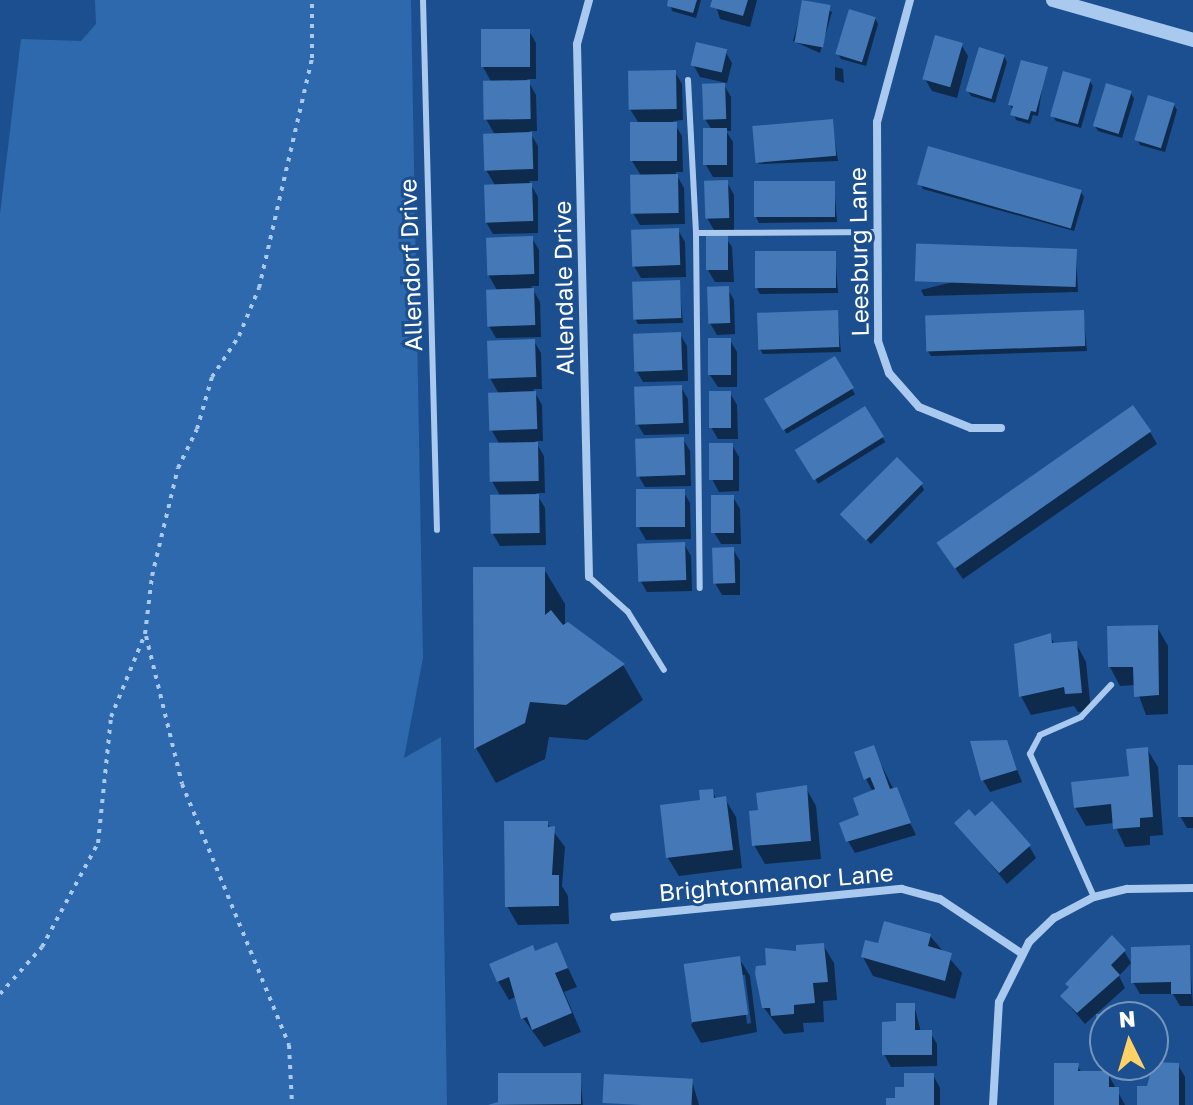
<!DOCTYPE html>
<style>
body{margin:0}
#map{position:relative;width:1193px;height:1105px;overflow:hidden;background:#1b4f8f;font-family:"Golos Text",sans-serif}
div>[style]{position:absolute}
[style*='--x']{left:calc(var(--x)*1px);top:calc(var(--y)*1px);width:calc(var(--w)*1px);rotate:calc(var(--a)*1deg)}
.green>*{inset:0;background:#2e69ad}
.shadow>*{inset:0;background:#0007;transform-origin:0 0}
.building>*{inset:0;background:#4478b7;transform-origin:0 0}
.path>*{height:4px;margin-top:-2px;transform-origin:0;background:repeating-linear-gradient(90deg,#a9c9ee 0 4px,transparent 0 10px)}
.service>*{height:6px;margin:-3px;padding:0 3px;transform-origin:3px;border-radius:3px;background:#a9c9ee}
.minor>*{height:8px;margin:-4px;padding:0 4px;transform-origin:4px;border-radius:4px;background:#a9c9ee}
.tertiary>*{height:14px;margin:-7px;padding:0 7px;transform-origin:7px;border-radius:7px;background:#a9c9ee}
span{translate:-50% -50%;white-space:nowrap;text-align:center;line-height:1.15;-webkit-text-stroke:6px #1b4f8f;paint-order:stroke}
.street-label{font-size:24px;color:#fff}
.north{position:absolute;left:1089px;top:1001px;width:80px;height:80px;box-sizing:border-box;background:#1b4f8f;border:2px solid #7695bc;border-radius:50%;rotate:355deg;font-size:22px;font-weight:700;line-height:32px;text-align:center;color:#fff}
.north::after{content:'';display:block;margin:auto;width:28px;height:36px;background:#ffd166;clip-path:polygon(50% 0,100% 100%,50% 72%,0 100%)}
</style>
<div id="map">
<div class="green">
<i style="clip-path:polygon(95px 0,411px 0,423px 658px,404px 758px,441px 737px,447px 1105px,0 1105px,0 214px,21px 39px,81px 41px,96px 24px)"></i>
</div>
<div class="shadow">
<i style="clip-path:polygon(670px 0,701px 0,696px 18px,672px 11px)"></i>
<i style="clip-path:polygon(714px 0,757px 0,750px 27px,720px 19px)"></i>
<i style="clip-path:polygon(804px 0,832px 12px,820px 53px,793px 41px)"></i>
<i style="clip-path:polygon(875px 18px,878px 24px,866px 66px,841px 59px,838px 54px)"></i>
<i style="clip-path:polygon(529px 31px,536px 43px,536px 79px,527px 79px,536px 95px,537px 131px,529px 131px,538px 146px,538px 181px,529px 181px,538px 197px,538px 233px,493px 234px,486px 222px,495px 185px,486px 170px,495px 135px,486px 119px,492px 83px,483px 67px)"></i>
<i style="clip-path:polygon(961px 44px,968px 56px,957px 98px,932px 91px,925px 79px)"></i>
<i style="clip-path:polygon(725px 51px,732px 63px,727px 83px,700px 77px,693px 64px)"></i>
<i style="clip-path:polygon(1004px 56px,1007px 62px,995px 103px,971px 96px,968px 91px)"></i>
<i style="clip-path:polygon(835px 67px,843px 69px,844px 83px,835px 80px)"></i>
<i style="clip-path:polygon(1045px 68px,1038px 116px,1033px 115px,1030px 124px,1016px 120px,1010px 104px)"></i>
<i style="clip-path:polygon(675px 72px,682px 84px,683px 120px,673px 121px,682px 136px,683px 172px,675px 172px,684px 188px,685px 224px,640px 225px,633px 213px,642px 177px,632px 161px,640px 125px,630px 109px)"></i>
<i style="clip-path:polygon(1089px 80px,1093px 86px,1081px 128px,1056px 121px,1052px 115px)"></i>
<i style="clip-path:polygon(724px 85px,731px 97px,731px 131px,726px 131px,733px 142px,733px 177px,713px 177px,706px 165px,712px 130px,705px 119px)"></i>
<i style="clip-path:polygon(1131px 93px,1134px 99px,1122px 138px,1098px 131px,1095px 126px)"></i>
<i style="clip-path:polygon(1174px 105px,1177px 110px,1165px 152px,1140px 145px,1137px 139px)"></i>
<i style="clip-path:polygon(832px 121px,838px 161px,759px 164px,756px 159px)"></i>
<i style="clip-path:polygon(727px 182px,734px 195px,734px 230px,714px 230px,707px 218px)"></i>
<i style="clip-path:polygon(834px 183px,837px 222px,759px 223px,756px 217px)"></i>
<i style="clip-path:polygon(920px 183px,1081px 192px,1084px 197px,1074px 231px,923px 189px)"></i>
<i style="clip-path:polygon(678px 230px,685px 242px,686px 277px,641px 278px,634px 266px)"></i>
<i style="clip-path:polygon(724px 235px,732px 247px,734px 282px,715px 282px,708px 270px)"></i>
<i style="clip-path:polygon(532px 238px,539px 250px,539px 286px,531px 286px,540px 302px,541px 337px,496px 338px,489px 326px,497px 290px,488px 274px)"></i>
<i style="clip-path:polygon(1076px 251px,1078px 292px,924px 296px,921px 290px)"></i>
<i style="clip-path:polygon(835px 253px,838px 293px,760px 294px,757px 289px)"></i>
<i style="clip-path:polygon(679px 282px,683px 323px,638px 324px,635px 319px)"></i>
<i style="clip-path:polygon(727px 288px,734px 300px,735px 334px,717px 335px,710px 323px)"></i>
<i style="clip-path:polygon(837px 312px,841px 352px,763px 354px,760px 349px)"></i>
<i style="clip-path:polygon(1083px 312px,1087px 351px,931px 356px,928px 351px)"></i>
<i style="clip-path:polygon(680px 334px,687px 346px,688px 381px,643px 382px,636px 370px)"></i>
<i style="clip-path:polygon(730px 340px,737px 352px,737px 387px,718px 387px,710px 375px)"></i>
<i style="clip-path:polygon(534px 341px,541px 353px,542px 389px,533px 389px,542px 405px,543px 441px,535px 441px,544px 456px,545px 493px,536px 493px,545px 508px,546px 545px,500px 546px,493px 534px,501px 497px,492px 481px,500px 445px,491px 429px,499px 394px,490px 378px)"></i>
<i style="left:834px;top:358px;width:42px;height:79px;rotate:60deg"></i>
<i style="clip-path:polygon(681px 387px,688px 399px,689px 434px,644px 435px,637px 423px)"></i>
<i style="clip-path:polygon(730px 393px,737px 405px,738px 439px,718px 439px,711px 427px)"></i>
<i style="left:864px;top:408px;width:40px;height:79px;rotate:58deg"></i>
<i style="clip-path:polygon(1150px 432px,1157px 444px,963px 579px,946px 555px)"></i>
<i style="clip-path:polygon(683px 439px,690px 451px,691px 486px,645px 487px,638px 475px)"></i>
<i style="clip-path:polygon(732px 445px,739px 457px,739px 491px,719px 492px,712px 479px)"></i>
<i style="clip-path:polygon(921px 484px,924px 490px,871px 544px,842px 515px)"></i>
<i style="clip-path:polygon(683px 491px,690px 503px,691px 539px,646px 540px,639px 528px)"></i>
<i style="clip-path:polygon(733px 497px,740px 509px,741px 544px,721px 544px,714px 532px)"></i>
<i style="clip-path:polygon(684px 544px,691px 556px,692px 591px,647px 592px,640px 580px)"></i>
<i style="clip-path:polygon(733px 549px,740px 561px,740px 595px,722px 595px,715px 583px)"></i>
<i style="clip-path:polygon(475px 569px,544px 569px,565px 604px,565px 626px,623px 665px,643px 700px,587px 740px,549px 737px,545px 759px,496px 783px,476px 748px)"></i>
<i style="clip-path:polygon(1157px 627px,1168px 646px,1168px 714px,1146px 715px,1135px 685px,1120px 686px,1110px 667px)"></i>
<i style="clip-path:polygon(1050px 635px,1055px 645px,1076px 643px,1086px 662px,1091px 711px,1078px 712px,1074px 706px,1031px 715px,1021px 696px)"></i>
<i style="clip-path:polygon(1006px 742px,1022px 782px,990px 792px,983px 780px)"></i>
<i style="clip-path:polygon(873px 748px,916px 835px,855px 853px,848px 841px,873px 792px,866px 779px)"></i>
<i style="clip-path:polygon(1147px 749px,1158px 767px,1163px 835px,1150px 836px,1150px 845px,1125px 847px,1114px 823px,1086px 826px,1075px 807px,1131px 778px)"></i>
<i style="clip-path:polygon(1193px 767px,1193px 828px,1187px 828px,1180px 816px)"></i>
<i style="clip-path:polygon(806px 788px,816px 806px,821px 859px,765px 864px,754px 845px,760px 812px)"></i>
<i style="clip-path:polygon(712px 791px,717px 800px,725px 799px,736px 817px,742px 868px,679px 876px,668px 858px)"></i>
<i style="clip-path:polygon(975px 819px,1029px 846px,1036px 858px,1007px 884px,957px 823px)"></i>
<i style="clip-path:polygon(547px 823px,565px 847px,562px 886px,568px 896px,569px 924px,518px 925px,507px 906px)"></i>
<i style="clip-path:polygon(930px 936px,962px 973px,955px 999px,873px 976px,863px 957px,880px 946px)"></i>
<i style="clip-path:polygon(557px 945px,577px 987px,564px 992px,581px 1032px,544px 1047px,523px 1018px,517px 996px,509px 1000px,498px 981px)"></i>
<i style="clip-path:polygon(823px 945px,834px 963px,837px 1000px,823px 1001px,824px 1022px,803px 1023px,804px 1032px,784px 1034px,764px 1008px)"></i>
<i style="clip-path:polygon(1189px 947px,1193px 1006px,1180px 1006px,1173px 994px,1140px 994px,1133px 982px)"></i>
<i style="clip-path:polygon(1124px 951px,1131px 963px,1119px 976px,1125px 988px,1085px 1024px,1062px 997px)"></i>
<i style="clip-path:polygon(evenodd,739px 958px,750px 976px,757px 1032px,701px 1043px,691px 1025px,739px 958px,741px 975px,745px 975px,751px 1023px,747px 1024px,741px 975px)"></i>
<i style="clip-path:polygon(914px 1005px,921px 1032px,930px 1032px,937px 1044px,937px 1066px,891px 1067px,884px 1054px,898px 1023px)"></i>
<i style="clip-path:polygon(1077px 1065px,1082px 1073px,1108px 1074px,1125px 1105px,1056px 1105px)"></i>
<i style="clip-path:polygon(1178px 1065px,1185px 1077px,1185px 1105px,1139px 1105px,1149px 1088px)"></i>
<i style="clip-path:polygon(580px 1075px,583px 1105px,490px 1105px,500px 1104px)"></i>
<i style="clip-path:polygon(933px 1075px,940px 1088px,940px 1105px,888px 1105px)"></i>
<i style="clip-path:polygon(692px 1081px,699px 1105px,606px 1103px)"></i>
</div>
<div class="building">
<i style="clip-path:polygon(668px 0,697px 0,693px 13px,667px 6px)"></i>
<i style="clip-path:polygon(712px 0,748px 0,743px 16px,710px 7px)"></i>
<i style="left:802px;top:0;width:29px;height:43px;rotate:10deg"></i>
<i style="left:849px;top:9px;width:28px;height:47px;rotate:17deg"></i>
<i style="left:530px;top:29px;width:38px;height:49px;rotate:90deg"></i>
<i style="left:935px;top:35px;width:29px;height:46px;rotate:16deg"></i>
<i style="left:696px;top:42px;width:32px;height:24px;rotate:13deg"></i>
<i style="left:979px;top:47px;width:27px;height:46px;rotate:17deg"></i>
<i style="clip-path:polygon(1021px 60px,1048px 67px,1036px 112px,1031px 111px,1028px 120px,1010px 115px,1013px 106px,1008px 105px)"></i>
<i style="left:676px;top:70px;width:39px;height:48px;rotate:89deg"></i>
<i style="left:1063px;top:71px;width:29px;height:47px;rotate:16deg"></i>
<i style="left:530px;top:80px;width:39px;height:47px;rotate:89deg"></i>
<i style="left:725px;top:83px;width:36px;height:23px;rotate:88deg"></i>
<i style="left:1106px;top:83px;width:27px;height:45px;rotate:17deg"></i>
<i style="left:1148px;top:95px;width:28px;height:47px;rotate:17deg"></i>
<i style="left:833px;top:119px;width:37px;height:81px;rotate:85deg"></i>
<i style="left:677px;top:122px;width:39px;height:47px;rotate:90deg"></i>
<i style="left:727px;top:128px;width:37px;height:24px;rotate:90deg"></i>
<i style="left:532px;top:132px;width:37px;height:49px;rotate:88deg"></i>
<i style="left:928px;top:146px;width:160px;height:40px;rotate:16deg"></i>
<i style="left:678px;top:174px;width:39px;height:48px;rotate:89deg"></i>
<i style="left:728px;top:180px;width:38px;height:24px;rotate:88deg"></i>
<i style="left:835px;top:181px;width:36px;height:81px;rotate:90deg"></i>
<i style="left:532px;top:183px;width:38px;height:48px;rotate:88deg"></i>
<i style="left:679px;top:228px;width:37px;height:48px;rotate:88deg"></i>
<i style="left:728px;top:233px;width:37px;height:22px;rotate:90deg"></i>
<i style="left:533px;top:236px;width:38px;height:47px;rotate:88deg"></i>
<i style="left:1077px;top:249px;width:38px;height:161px;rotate:92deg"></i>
<i style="left:836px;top:251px;width:37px;height:81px;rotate:90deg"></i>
<i style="left:680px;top:280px;width:38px;height:48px;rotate:88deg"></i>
<i style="left:729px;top:286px;width:37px;height:22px;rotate:88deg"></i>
<i style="left:534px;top:288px;width:37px;height:48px;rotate:88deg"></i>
<i style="left:838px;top:310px;width:37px;height:81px;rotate:88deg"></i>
<i style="left:1084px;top:310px;width:36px;height:159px;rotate:88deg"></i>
<i style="left:681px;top:332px;width:38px;height:48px;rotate:88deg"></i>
<i style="left:731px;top:338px;width:37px;height:23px;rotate:90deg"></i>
<i style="left:535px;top:339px;width:38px;height:48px;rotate:88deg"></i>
<i style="left:835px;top:356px;width:37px;height:83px;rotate:59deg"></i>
<i style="left:682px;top:385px;width:38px;height:48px;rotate:88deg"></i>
<i style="left:536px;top:391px;width:38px;height:48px;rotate:88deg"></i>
<i style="left:709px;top:391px;width:22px;height:37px"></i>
<i style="left:1133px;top:405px;width:32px;height:240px;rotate:55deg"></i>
<i style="left:865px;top:406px;width:36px;height:83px;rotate:58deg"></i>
<i style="left:684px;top:437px;width:38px;height:49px;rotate:88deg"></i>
<i style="left:538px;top:442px;width:39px;height:49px;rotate:89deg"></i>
<i style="left:709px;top:443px;width:24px;height:37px"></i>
<i style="left:897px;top:457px;width:37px;height:81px;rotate:45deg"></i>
<i style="left:685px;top:489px;width:38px;height:49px;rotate:90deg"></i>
<i style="left:539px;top:494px;width:39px;height:49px;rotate:89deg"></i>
<i style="left:711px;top:495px;width:23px;height:38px"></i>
<i style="left:685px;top:542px;width:38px;height:48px;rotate:88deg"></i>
<i style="left:734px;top:547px;width:36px;height:22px;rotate:88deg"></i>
<i style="clip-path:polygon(473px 567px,545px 567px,545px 615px,551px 610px,563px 625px,568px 622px,625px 664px,566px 705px,530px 702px,525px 723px,474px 749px)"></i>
<i style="clip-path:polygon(1158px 625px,1159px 695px,1134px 697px,1133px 667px,1108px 667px,1107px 626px)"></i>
<i style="clip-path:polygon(1051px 633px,1052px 643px,1077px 641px,1082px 693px,1065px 694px,1064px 687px,1019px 697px,1014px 644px)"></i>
<i style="clip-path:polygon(1007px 740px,1017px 770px,981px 781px,970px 741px)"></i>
<i style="clip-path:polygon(874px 745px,890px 789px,897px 787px,911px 823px,846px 842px,839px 823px,859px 815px,853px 798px,875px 789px,870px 777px,864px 780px,854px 752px)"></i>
<i style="clip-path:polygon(1148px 747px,1153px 817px,1140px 818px,1140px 827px,1113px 829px,1111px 804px,1074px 808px,1071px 782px,1129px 776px,1126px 749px)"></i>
<i style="left:1178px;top:765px;width:15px;height:52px"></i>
<i style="clip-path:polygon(807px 785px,811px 841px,752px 846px,749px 811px,758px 810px,756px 793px)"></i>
<i style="clip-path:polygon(713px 789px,714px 798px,726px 796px,733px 850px,666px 858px,660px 805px,700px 800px,699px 790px)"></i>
<i style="clip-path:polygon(992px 801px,1031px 845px,999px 873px,954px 823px,969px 809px,975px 816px)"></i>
<i style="clip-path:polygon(504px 821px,548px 821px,548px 827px,555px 826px,552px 875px,559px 875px,559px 906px,505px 907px)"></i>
<i style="clip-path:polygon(884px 921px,931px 934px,928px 946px,952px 953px,945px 981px,861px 957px,865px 940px,878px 943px)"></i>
<i style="clip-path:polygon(1112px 935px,1126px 950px,1111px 965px,1120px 975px,1077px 1013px,1060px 996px,1069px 987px,1065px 984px)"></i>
<i style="clip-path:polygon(557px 942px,568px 968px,555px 973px,572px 1013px,532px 1030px,527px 1017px,521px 1019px,509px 977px,497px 982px,489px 964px,533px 945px,535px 951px)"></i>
<i style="clip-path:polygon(824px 943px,828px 982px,813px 983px,815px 1003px,794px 1005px,794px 1014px,771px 1016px,770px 1008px,762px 1008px,755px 973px,756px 966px,766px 965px,765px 948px,796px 951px,796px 945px)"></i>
<i style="clip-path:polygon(1190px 945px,1191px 994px,1171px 994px,1171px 982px,1131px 983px,1131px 947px)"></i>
<i style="left:740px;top:956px;width:59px;height:57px;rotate:82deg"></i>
<i style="clip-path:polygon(896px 1003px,915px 1003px,915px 1030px,932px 1030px,932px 1055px,882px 1055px,882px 1022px,896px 1021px)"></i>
<i style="clip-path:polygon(1108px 1013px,1105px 1041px,1098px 1041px,1096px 1014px)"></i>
<i style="clip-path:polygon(1153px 1062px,1179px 1063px,1179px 1105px,1137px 1105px,1137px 1086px,1147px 1086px)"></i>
<i style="clip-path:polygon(1054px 1063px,1079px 1063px,1078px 1071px,1109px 1071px,1109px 1087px,1119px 1087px,1119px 1105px,1054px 1105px)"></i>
<i style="clip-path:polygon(498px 1073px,581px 1073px,581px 1104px,488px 1105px,498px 1102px)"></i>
<i style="clip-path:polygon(904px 1073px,934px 1073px,934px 1105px,886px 1105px,886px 1098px,895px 1098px,895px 1087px,904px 1087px)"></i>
<i style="left:604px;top:1074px;width:89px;height:29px;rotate:3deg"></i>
</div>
<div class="path">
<i style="--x:146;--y:636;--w:152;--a:76.3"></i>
<i style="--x:182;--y:784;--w:282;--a:67.7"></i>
<i style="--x:289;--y:1045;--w:60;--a:87.1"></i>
<i style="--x:0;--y:994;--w:63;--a:-48.2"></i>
<i style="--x:42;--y:947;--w:118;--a:-61.7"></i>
<i style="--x:98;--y:843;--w:127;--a:-84.1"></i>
<i style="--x:111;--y:717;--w:90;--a:-67.7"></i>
<i style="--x:145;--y:634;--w:58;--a:-83.1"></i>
<i style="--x:152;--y:576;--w:111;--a:-76.5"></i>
<i style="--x:178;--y:468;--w:43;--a:-64"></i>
<i style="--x:197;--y:429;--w:54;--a:-73.9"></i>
<i style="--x:212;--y:377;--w:49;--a:-56.6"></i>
<i style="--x:239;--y:336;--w:52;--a:-67.4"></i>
<i style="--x:259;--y:288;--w:236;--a:-77"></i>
<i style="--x:312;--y:58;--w:58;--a:-90"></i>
</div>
<div class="service">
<i style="--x:423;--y:0;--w:530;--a:88.49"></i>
<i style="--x:688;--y:80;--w:153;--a:87"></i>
<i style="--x:696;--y:233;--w:355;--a:89.4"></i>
<i style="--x:696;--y:233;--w:181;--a:-0.3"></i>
<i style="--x:589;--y:577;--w:52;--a:41.9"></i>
<i style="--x:628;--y:612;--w:68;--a:58.2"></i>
<i style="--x:1094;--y:897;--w:157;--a:-114.1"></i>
<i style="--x:1030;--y:754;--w:21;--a:-62"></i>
<i style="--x:1040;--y:735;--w:45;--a:-23.7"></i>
<i style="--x:1081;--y:717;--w:44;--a:-46.8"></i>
</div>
<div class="minor">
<i style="--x:910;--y:0;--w:126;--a:105.1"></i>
<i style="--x:877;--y:122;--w:219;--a:89.7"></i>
<i style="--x:878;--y:341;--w:34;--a:71"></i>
<i style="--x:889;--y:373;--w:45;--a:48.6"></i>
<i style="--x:919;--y:407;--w:56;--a:22"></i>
<i style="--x:971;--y:428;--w:30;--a:0"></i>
<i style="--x:589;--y:577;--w:533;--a:-91.29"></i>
<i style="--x:577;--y:44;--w:46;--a:-74.7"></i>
<i style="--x:614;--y:917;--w:289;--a:-5.6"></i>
<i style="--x:902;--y:889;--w:39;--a:15"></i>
<i style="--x:940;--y:899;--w:97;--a:33.7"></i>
<i style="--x:993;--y:1105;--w:103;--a:-86.7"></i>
<i style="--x:999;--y:1002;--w:67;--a:-63.4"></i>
<i style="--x:1029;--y:942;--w:35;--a:-44"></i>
<i style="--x:1054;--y:918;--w:45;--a:-27.7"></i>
<i style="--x:1094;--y:897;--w:34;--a:-14"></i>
<i style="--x:1127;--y:889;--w:66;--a:-0.9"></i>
</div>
<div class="tertiary">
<i style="--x:1053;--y:0;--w:146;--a:15.9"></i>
</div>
<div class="street-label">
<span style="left:858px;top:252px;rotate:-91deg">Leesburg Lane</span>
<span style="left:410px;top:265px;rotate:-92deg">Allendorf Drive</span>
<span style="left:563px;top:288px;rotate:-91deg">Allendale Drive</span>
<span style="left:776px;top:882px;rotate:-5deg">Brightonmanor Lane</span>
</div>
<div class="north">N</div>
</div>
